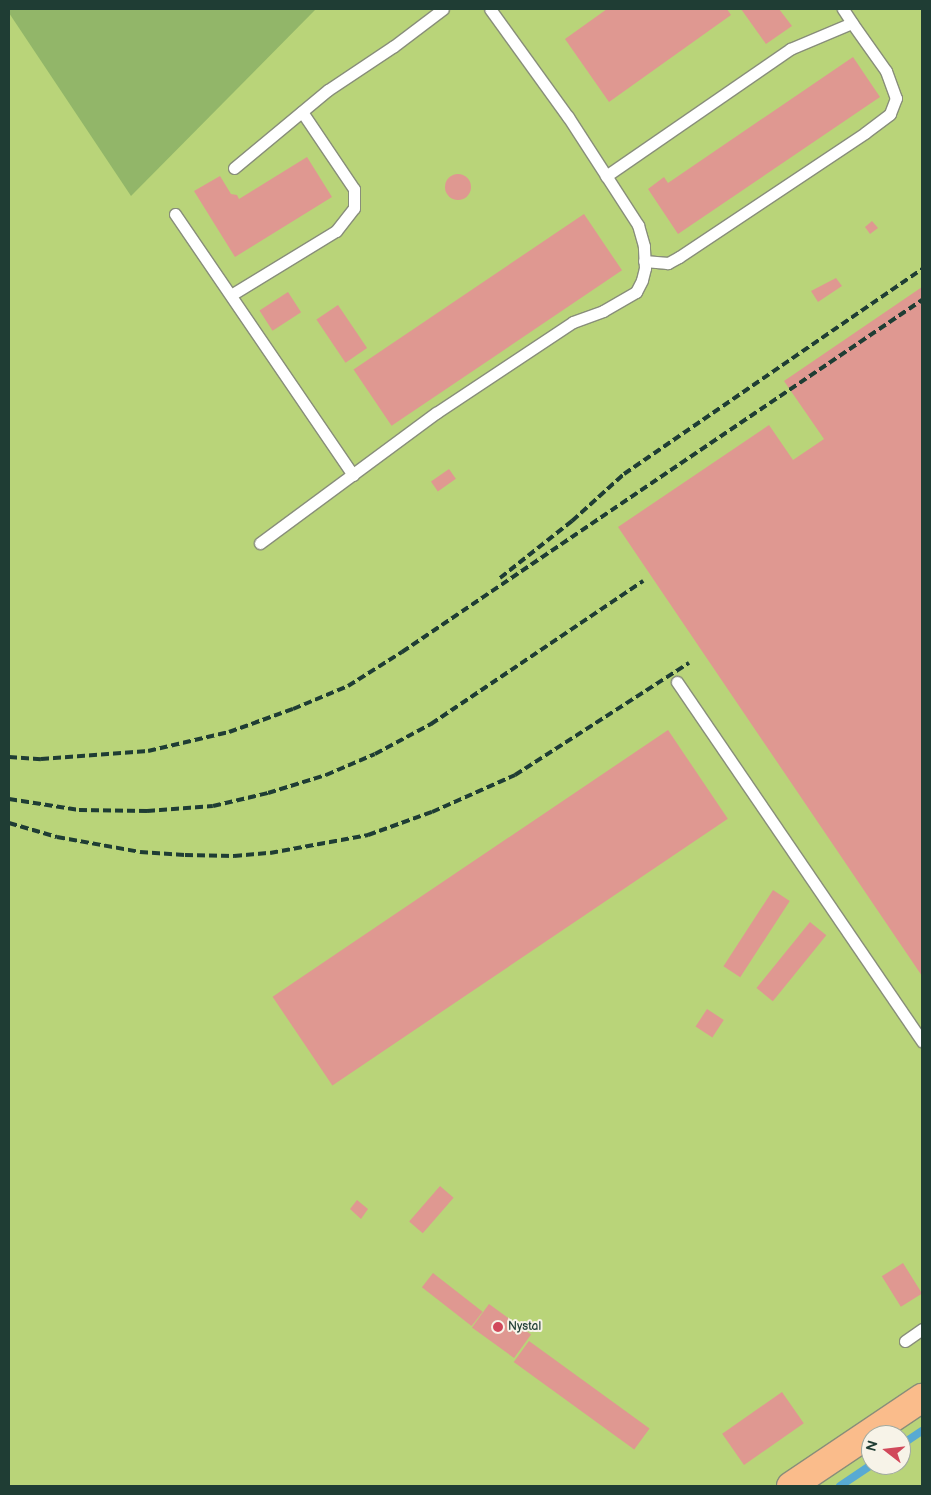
<!DOCTYPE html>
<style>
body{margin:0}
#map{position:relative;width:931px;height:1495px;overflow:hidden;background:#f2dec0;font-family:"Balsamiq Sans",sans-serif}
div>[style]{position:absolute}
[style*='--x']{left:calc(var(--x)*1px);top:calc(var(--y)*1px);width:calc(var(--w)*1px);rotate:calc(var(--a)*1deg)}
.green>*{inset:0;background:#b9d479}
.forest>*{inset:0;background:#92b669}
.stream>*{height:8px;margin:-4px;padding:0 4px;transform-origin:4px;border-radius:4px;background:#58aad3}
.building>*{inset:0;background:#df9891;transform-origin:0 0}
.round{border-radius:50%}
.roads{filter:drop-shadow(1px 0 #888e7a) drop-shadow(-1px 0 #888e7a) drop-shadow(0 1px #888e7a) drop-shadow(0 -1px #888e7a)}
.lane>*{height:11px;margin:-5.5px;padding:0 5.5px;transform-origin:5.5px;border-radius:5.5px;background:#fff}
.highway>*{height:28px;margin:-14px;padding:0 14px;transform-origin:14px;border-radius:14px;background:#fabc8b}
.rail>*{height:4px;margin-top:-2px;transform-origin:0;background:repeating-linear-gradient(90deg,#1f3d34 0 8px,transparent 0 12px)}
.dots>*{width:14px;height:14px;translate:-50% -50%;box-sizing:border-box;border:2px solid #f7f3e8;border-radius:50%}
span{translate:-50% -50%;white-space:nowrap;text-align:center;line-height:1.15;-webkit-text-stroke:4px #f7f3e8;paint-order:stroke}
.poi-label{font-size:12px;color:#1f3d34}
.left{translate:0 -50%;text-align:left}
.frame{position:absolute;inset:0;border:10px solid #1f3d34;pointer-events:none}
.north{position:absolute;left:861px;top:1425px;width:50px;height:50px;box-sizing:border-box;background:#f7f3e8;border:1px solid #a1aaa0;border-radius:50%;rotate:286deg;font-size:14px;font-weight:700;line-height:20px;text-align:center;color:#1f3d34}
.north::after{content:'';display:block;margin:auto;width:18px;height:22px;background:#d1495b;clip-path:polygon(50% 0,100% 100%,50% 72%,0 100%)}
</style>
<div id="map">
<div class="green">
<i style="clip-path:polygon(evenodd,9px 9px,922px 9px,922px 1486px,9px 1486px,9px 9px,871px 1435px,901px 1435px,901px 1465px,871px 1465px,871px 1435px)"></i>
</div>
<div class="forest">
<i style="clip-path:polygon(9px 9px,316px 9px,131px 196px,9px 13px)"></i>
</div>
<div class="stream">
<i style="--x:901;--y:1445;--w:25;--a:-34"></i>
<i style="--x:840;--y:1486;--w:37;--a:-34"></i>
</div>
<div class="building">
<i style="clip-path:polygon(607px 9px,727px 9px,731px 15px,609px 102px,565px 39px)"></i>
<i style="clip-path:polygon(741px 9px,779px 9px,792px 26px,766px 44px)"></i>
<i style="clip-path:polygon(853px 57px,880px 97px,678px 234px,648px 189px,664px 177px,668px 183px)"></i>
<i style="clip-path:polygon(307px 157px,332px 197px,235px 257px,194px 191px,220px 176px,231px 194px,237px 195px,239px 199px)"></i>
<i class="round" style="left:445px;top:174px;width:26px;height:26px"></i>
<i style="left:584px;top:214px;width:68px;height:278px;rotate:56deg"></i>
<i style="clip-path:polygon(872px 221px,878px 228px,870px 234px,865px 227px)"></i>
<i style="clip-path:polygon(836px 278px,842px 286px,818px 302px,811px 291px)"></i>
<i style="clip-path:polygon(922px 287px,922px 976px,618px 527px,769px 425px,793px 460px,824px 439px,784px 381px)"></i>
<i style="left:288px;top:292px;width:24px;height:34px;rotate:57deg"></i>
<i style="left:338px;top:305px;width:52px;height:26px;rotate:56deg"></i>
<i style="left:449px;top:469px;width:12px;height:22px;rotate:55deg"></i>
<i style="left:668px;top:730px;width:107px;height:477px;rotate:56deg"></i>
<i style="left:773px;top:890px;width:20px;height:91px;rotate:33deg"></i>
<i style="left:810px;top:922px;width:21px;height:85px;rotate:39deg"></i>
<i style="left:707px;top:1009px;width:20px;height:21px;rotate:33deg"></i>
<i style="left:440px;top:1186px;width:18px;height:47px;rotate:41deg"></i>
<i style="clip-path:polygon(357px 1200px,368px 1209px,361px 1219px,350px 1209px)"></i>
<i style="left:903px;top:1263px;width:36px;height:25px;rotate:58deg"></i>
<i style="left:433px;top:1273px;width:63px;height:18px;rotate:38deg"></i>
<i style="left:489px;top:1304px;width:52px;height:29px;rotate:36deg"></i>
<i style="left:529px;top:1341px;width:149px;height:26px;rotate:36deg"></i>
<i style="left:782px;top:1392px;width:38px;height:73px;rotate:55deg"></i>
</div>
<div class="roads">
<div class="lane">
<i style="--x:843;--y:9;--w:17;--a:57"></i>
<i style="--x:234;--y:168;--w:122;--a:-39.7"></i>
<i style="--x:328;--y:90;--w:79;--a:-33.7"></i>
<i style="--x:394;--y:46;--w:61;--a:-37.1"></i>
<i style="--x:606;--y:176;--w:224;--a:-34.6"></i>
<i style="--x:790;--y:49;--w:67;--a:-22.8"></i>
<i style="--x:852;--y:23;--w:59;--a:54.7"></i>
<i style="--x:886;--y:71;--w:29;--a:70"></i>
<i style="--x:896;--y:98;--w:17;--a:111"></i>
<i style="--x:890;--y:114;--w:31;--a:143"></i>
<i style="--x:865;--y:133;--w:224;--a:146.3"></i>
<i style="--x:679;--y:257;--w:13;--a:151"></i>
<i style="--x:668;--y:263;--w:24;--a:-175"></i>
<i style="--x:175;--y:214;--w:316;--a:55.7"></i>
<i style="--x:231;--y:295;--w:123;--a:-31.4"></i>
<i style="--x:336;--y:231;--w:29;--a:-52"></i>
<i style="--x:354;--y:208;--w:19;--a:-90"></i>
<i style="--x:354;--y:189;--w:93;--a:-124"></i>
<i style="--x:260;--y:543;--w:219;--a:-36.5"></i>
<i style="--x:436;--y:413;--w:164;--a:-33.6"></i>
<i style="--x:573;--y:322;--w:32;--a:-20"></i>
<i style="--x:603;--y:311;--w:38;--a:-30"></i>
<i style="--x:636;--y:292;--w:13;--a:-63"></i>
<i style="--x:642;--y:280;--w:12;--a:-76"></i>
<i style="--x:645;--y:268;--w:22;--a:-93"></i>
<i style="--x:644;--y:246;--w:22;--a:-106"></i>
<i style="--x:638;--y:225;--w:129;--a:-122.9"></i>
<i style="--x:568;--y:117;--w:133;--a:-125.8"></i>
<i style="--x:677;--y:682;--w:435;--a:55.7"></i>
<i style="--x:905;--y:1341;--w:21;--a:-35"></i>
</div>
<div class="highway">
<i style="--x:791;--y:1486;--w:158;--a:-33.9"></i>
</div>
</div>
<div class="rail">
<i style="--x:500;--y:578;--w:92;--a:-38.4"></i>
<i style="--x:572;--y:521;--w:70;--a:-42.1"></i>
<i style="--x:624;--y:474;--w:362;--a:-34.5"></i>
<i style="--x:9;--y:757;--w:32;--a:4"></i>
<i style="--x:41;--y:759;--w:107;--a:-4.3"></i>
<i style="--x:148;--y:751;--w:83;--a:-13.2"></i>
<i style="--x:229;--y:732;--w:68;--a:-19.8"></i>
<i style="--x:293;--y:709;--w:60;--a:-22.7"></i>
<i style="--x:348;--y:686;--w:64;--a:-32.2"></i>
<i style="--x:402;--y:652;--w:628;--a:-34.09"></i>
<i style="--x:9;--y:799;--w:71;--a:8.9"></i>
<i style="--x:79;--y:810;--w:68;--a:0.8"></i>
<i style="--x:147;--y:811;--w:66;--a:-4.3"></i>
<i style="--x:213;--y:806;--w:57;--a:-13.3"></i>
<i style="--x:268;--y:793;--w:61;--a:-17.2"></i>
<i style="--x:326;--y:775;--w:53;--a:-23.2"></i>
<i style="--x:375;--y:754;--w:64;--a:-28.2"></i>
<i style="--x:431;--y:724;--w:256;--a:-34"></i>
<i style="--x:9;--y:823;--w:50;--a:16.3"></i>
<i style="--x:57;--y:837;--w:84;--a:10.2"></i>
<i style="--x:140;--y:852;--w:45;--a:3.8"></i>
<i style="--x:185;--y:855;--w:49;--a:1.2"></i>
<i style="--x:234;--y:856;--w:36;--a:-5"></i>
<i style="--x:270;--y:853;--w:100;--a:-10.4"></i>
<i style="--x:368;--y:835;--w:68;--a:-19.8"></i>
<i style="--x:432;--y:812;--w:91;--a:-24"></i>
<i style="--x:515;--y:775;--w:207;--a:-32.8"></i>
</div>
<div class="dots">
<i style="left:498px;top:1327px;background:#d1495b"></i>
</div>
<div class="poi-label">
<span class="left" style="left:508px;top:1327px">Nystal</span>
</div>
<div class="frame"></div>
<div class="north">N</div>
</div>
